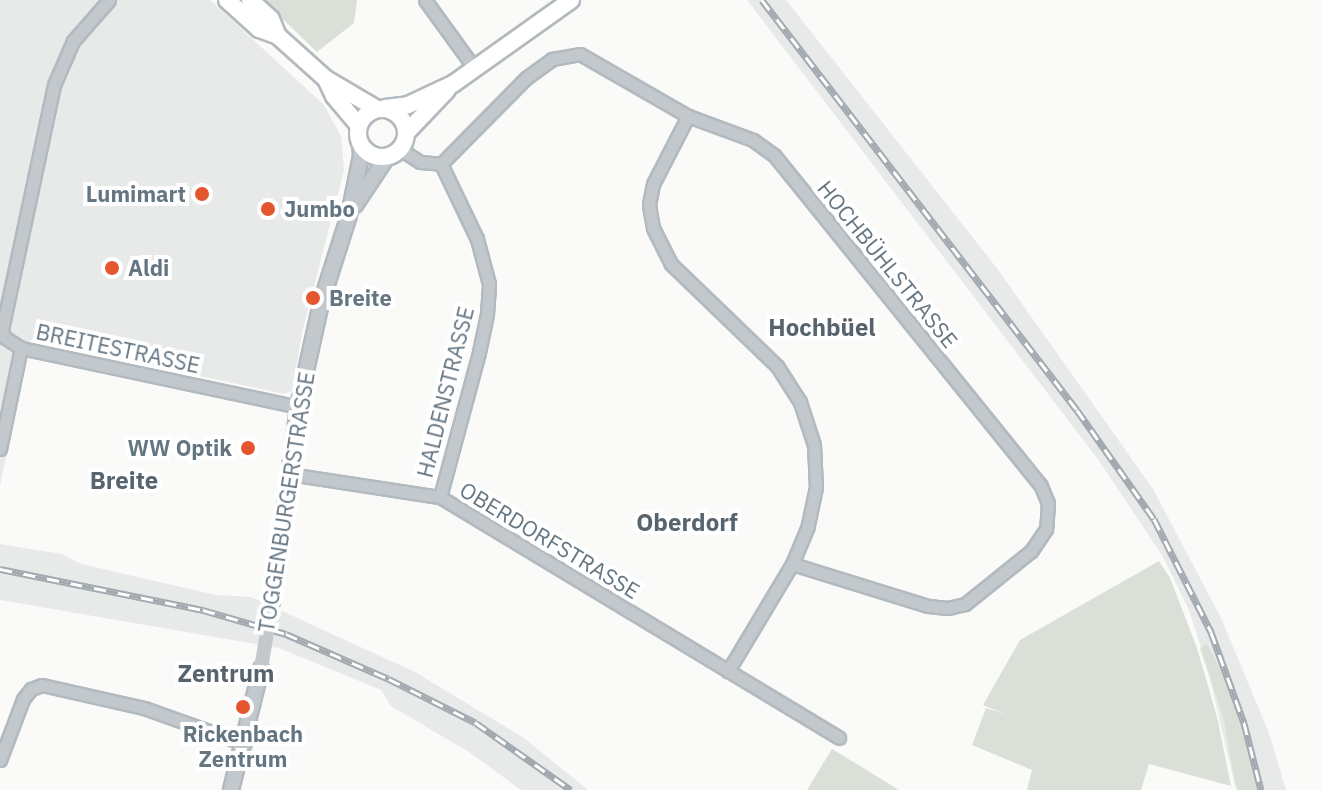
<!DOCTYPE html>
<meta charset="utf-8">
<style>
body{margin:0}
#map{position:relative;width:1322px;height:790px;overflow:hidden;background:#fafaf8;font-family:"IBM Plex Sans",sans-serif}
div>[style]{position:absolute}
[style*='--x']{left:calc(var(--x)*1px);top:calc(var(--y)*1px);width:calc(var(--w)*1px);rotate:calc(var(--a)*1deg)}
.built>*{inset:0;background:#e8e9e9}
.green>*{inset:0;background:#dadfd7}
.roads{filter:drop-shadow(2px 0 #b3babf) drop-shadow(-2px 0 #b3babf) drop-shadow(0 2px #b3babf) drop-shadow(0 -2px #b3babf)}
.minor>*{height:11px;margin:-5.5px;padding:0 5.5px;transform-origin:5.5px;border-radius:5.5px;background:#c3c8cc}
.tertiary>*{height:14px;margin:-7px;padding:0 7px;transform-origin:7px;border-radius:7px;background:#c3c8cc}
.secondary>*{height:16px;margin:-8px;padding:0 8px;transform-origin:8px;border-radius:8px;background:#fff}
.secondary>.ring{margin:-8px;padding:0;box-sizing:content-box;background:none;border:16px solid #fff;border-radius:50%}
.rail>*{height:7px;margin-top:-3.5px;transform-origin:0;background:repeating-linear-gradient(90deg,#fff 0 12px,#a2aab0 0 24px);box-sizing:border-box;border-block:2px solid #a2aab0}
.tertiary-bridge>*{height:14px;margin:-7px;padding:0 7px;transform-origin:7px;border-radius:7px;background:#c3c8cc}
.dots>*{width:22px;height:22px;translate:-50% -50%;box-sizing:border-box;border:4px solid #fff;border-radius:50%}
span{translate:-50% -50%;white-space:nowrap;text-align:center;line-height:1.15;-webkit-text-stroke:8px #fff;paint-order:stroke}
.poi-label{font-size:22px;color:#657683;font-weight:700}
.right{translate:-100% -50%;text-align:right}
.left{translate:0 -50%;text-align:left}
.street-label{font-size:22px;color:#657683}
.neighbourhood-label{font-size:24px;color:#57646e;font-weight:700}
</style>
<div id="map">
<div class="built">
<i style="clip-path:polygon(0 0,210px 0,324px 105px,341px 136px,344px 170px,302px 333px,292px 391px,284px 394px,30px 340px,0 486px)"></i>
<i style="clip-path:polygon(747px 0,786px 0,996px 267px,1153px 489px,1221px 618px,1269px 733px,1286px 790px,1236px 790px,1208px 670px,1189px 610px,1162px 555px,1097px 458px)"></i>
<i style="clip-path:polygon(0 544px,62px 554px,81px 564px,216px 595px,251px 597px,415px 672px,524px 738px,588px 790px,521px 790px,469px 752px,391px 706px,381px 690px,279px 648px,0 600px)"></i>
</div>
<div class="green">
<i style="clip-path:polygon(263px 0,357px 0,354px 23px,317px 52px)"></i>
<i style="clip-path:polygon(1159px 561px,1170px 578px,1197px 648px,1217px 717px,1231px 786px,1149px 764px,1141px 790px,1027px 790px,1032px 770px,972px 745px,986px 708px,1006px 714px,983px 705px,1020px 640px)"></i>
<i style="clip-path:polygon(1207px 644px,1222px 672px,1241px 727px,1257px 790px,1238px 790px,1235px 782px,1224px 720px,1200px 648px)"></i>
<i style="clip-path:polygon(832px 749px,899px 790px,807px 790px)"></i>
</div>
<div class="roads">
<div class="minor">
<i style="--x:109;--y:0;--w:55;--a:131.3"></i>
<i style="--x:73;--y:41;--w:48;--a:113.4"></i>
<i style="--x:54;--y:85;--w:249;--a:102"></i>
<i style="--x:2;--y:329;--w:8;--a:76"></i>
<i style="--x:4;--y:337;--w:20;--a:33"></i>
<i style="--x:21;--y:348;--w:283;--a:12"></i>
<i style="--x:425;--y:0;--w:85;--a:54.1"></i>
<i style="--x:688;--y:116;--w:76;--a:117.2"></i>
<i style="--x:653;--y:184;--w:21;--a:101"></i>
<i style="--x:649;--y:205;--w:23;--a:80"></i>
<i style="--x:653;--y:228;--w:40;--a:63.4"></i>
<i style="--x:671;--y:264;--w:147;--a:43.9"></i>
<i style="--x:777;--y:366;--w:43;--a:57.4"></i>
<i style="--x:800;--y:402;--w:45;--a:72"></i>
<i style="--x:814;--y:445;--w:42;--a:87.3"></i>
<i style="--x:816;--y:487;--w:40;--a:102"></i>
<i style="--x:808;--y:526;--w:41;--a:112.8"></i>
<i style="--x:792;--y:564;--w:125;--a:120.9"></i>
<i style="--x:400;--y:149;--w:24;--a:33"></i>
<i style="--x:420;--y:162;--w:21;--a:5"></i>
<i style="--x:441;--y:164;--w:121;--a:-45.3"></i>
<i style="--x:526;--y:78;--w:32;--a:-36"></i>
<i style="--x:552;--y:59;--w:28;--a:-10"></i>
<i style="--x:580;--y:54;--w:125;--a:29.9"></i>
<i style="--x:688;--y:116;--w:69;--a:20.3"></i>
<i style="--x:753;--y:140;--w:26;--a:36"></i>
<i style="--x:774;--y:155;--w:425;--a:51.1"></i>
<i style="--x:1041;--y:486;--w:18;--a:68"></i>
<i style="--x:1048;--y:503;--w:26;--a:94"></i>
<i style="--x:1046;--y:529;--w:27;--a:124"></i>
<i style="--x:1031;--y:551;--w:85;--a:141.2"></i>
<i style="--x:965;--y:604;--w:18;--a:167"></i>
<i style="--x:947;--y:608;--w:19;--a:-174"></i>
<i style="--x:928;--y:606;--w:142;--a:-162.8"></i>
<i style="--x:0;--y:449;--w:103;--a:-78.3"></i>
<i style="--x:289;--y:474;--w:153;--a:8.7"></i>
<i style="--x:440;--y:497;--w:466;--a:31.1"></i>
<i style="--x:440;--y:497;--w:150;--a:-74.9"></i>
<i style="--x:479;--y:352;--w:39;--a:-78"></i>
<i style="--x:487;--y:314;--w:30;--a:-86"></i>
<i style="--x:489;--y:284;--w:47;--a:-104.9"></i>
<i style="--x:477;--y:239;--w:83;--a:-115.6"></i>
<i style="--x:0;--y:760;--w:65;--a:-69.3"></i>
<i style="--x:23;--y:699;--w:13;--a:-51"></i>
<i style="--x:31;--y:689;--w:12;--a:-20"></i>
<i style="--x:42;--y:685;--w:105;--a:12.7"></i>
<i style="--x:144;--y:708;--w:107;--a:19.6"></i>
</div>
<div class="tertiary">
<i style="--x:355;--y:205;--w:58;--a:-56.3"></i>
<i style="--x:272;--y:602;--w:197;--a:-82.4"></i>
<i style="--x:298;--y:407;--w:107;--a:-77.5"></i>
<i style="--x:321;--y:303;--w:92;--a:-72.3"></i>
<i style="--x:349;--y:215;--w:60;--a:-78.5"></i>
<i style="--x:361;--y:156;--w:13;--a:-94"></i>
<i style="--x:231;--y:790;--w:125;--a:-76.1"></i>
</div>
<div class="secondary">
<i style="--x:227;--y:0;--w:43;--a:42.2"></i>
<i style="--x:259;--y:29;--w:20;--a:20"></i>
<i style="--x:278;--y:36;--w:64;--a:41.9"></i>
<i style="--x:326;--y:79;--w:59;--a:30.5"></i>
<i style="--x:250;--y:0;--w:28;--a:42"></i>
<i style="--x:271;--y:19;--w:18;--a:68"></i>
<i style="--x:326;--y:79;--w:19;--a:65"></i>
<i style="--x:334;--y:96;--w:39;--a:50"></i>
<i style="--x:385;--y:108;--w:23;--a:-7"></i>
<i style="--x:408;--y:105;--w:50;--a:-25"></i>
<i style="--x:453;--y:84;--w:145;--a:-35.4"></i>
<i class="ring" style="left:358px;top:109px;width:32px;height:32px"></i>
<i style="--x:407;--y:132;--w:58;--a:-46.4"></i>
</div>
</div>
<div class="rail">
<i style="--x:762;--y:0;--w:517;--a:52.47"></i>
<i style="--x:1077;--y:410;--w:133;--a:54.8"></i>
<i style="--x:1154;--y:519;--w:127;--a:63.2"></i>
<i style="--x:1211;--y:632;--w:97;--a:70.1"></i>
<i style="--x:1244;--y:723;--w:69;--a:75.8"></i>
<i style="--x:0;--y:569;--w:207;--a:11.4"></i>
<i style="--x:203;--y:610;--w:86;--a:16.1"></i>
<i style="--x:286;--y:634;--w:112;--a:23.6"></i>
<i style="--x:389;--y:679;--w:97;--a:26.8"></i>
<i style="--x:476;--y:723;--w:116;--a:35.2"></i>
</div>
<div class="tertiary-bridge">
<i style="--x:261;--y:669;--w:68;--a:-80.7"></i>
</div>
<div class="dots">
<i style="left:202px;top:194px;background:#e4572e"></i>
<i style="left:268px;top:209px;background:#e4572e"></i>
<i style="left:112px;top:268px;background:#e4572e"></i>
<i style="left:313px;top:298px;background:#e4572e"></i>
<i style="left:248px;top:448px;background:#e4572e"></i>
<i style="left:243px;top:707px;background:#e4572e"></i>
</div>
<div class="poi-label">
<span class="right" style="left:186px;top:194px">Lumimart</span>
<span class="left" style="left:284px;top:209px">Jumbo</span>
<span class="left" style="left:128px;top:268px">Aldi</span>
<span class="left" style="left:329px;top:298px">Breite</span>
<span class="right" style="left:232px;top:448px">WW Optik</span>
<span style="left:243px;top:746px">Rickenbach<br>Zentrum</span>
</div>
<div class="street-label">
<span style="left:888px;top:264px;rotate:51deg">HOCHBÜHLSTRASSE</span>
<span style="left:118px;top:348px;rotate:12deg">BREITESTRASSE</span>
<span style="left:445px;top:392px;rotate:-76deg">HALDENSTRASSE</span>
<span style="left:286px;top:502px;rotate:-81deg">TOGGENBURGERSTRASSE</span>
<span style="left:550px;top:540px;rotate:31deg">OBERDORFSTRASSE</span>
</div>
<div class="neighbourhood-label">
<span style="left:822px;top:328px">Hochbüel</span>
<span style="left:124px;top:481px">Breite</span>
<span style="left:687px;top:523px">Oberdorf</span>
<span style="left:226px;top:674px">Zentrum</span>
</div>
</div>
